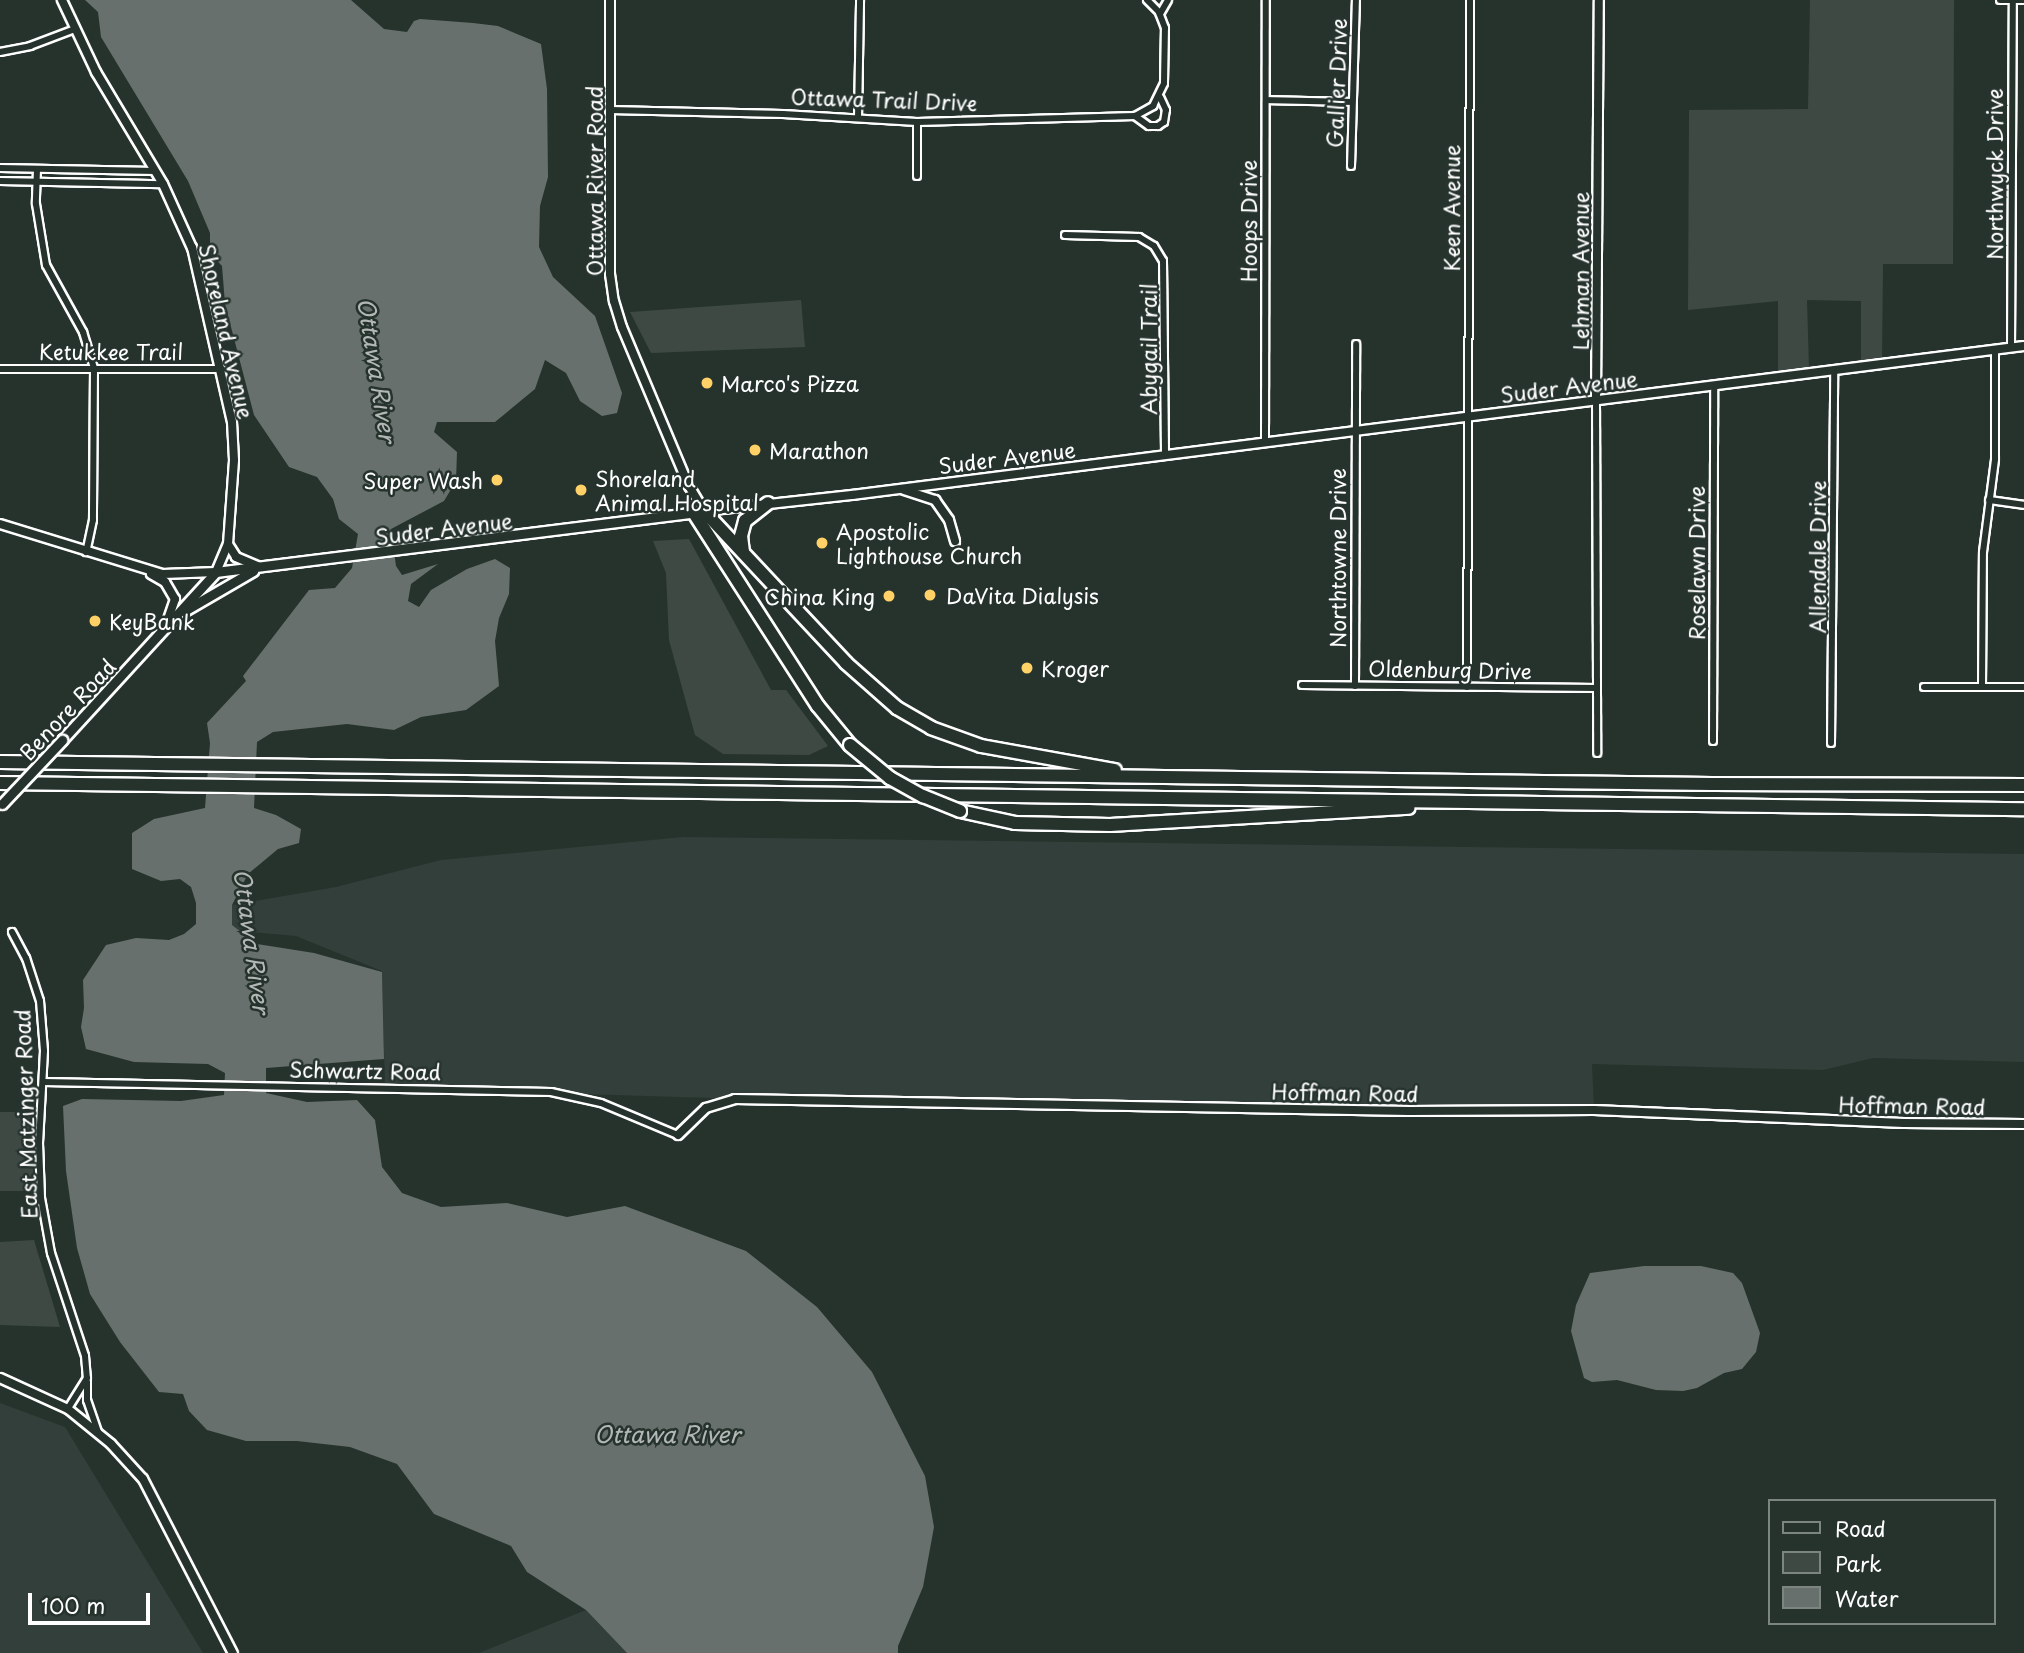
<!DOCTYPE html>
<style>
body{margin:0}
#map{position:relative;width:2024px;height:1653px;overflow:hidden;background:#26332d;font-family:"Playpen Sans",sans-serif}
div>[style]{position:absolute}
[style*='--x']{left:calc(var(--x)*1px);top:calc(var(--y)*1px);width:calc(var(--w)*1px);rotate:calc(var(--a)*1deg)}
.built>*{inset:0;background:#333f3a}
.green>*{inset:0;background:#3e4944;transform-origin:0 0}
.water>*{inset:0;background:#67706c}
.roads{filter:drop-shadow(2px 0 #fff) drop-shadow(-2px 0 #fff) drop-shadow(0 2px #fff) drop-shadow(0 -2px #fff)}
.minor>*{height:6px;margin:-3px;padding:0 3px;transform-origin:3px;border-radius:3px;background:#26332d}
.tertiary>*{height:8px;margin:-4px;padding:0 4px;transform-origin:4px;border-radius:4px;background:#26332d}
.secondary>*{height:9px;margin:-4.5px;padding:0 4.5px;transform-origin:4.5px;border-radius:4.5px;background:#26332d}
.motorway>*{height:12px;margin:-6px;padding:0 6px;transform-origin:6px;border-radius:6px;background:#26332d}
.bridges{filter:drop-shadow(2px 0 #fff) drop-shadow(-2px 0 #fff) drop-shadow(0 2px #fff) drop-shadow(0 -2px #fff)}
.secondary-bridge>*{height:9px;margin:-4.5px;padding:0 4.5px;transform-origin:4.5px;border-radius:4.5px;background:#26332d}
.motorway-bridge>*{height:12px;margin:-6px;padding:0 6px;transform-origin:6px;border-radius:6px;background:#26332d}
.dots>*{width:19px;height:19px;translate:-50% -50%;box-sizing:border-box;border:4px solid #26332d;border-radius:50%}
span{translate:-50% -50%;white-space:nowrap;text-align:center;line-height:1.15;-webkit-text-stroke:5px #26332d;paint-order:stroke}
.street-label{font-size:21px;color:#fff}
.poi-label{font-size:21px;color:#fff}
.left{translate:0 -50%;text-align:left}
.right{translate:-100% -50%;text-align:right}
.water-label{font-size:23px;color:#b3b8b6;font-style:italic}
.legend{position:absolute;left:1768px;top:1499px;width:228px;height:126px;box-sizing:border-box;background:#26332d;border:2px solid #7d8581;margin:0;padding:9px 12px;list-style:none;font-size:21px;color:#fff}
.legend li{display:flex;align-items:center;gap:14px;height:35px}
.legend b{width:35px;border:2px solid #7d8581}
.scale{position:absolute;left:28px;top:1593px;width:122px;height:32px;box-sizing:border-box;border:4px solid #fff;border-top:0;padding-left:9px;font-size:21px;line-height:24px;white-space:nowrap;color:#fff;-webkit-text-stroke:5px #26332d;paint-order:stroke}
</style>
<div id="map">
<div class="built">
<i style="clip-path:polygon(683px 837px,2024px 854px,2024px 1062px,1873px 1058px,1823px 1070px,1592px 1064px,1594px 1110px,745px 1099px,385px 1088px,382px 971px,296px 936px,240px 931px,232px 925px,232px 905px,336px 887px,441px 860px)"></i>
<i style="clip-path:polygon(0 1403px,65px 1427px,203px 1653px,0 1653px)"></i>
<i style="clip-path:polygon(586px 1610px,627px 1653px,479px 1653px)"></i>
</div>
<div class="green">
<i style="clip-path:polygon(1810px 0,1954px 0,1953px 264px,1883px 264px,1882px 359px,1861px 361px,1861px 301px,1807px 300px,1809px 369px,1778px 372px,1778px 301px,1688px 310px,1689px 110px,1808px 109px)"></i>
<i style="clip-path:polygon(801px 300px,805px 347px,651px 353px,630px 312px)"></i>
<i style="clip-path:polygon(689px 539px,771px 690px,786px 690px,828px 746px,809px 755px,723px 754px,695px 735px,669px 640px,666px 573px,653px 541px)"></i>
<i style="left:0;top:1112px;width:33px;height:79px"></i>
<i style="clip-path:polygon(34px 1240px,60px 1327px,0 1325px,0 1242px)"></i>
</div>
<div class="water">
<i style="clip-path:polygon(85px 0,351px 0,384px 29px,407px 32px,414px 21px,420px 19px,473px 23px,498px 26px,541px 44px,547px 89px,548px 177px,540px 206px,539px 247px,553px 277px,595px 316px,622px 393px,617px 413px,602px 416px,580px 401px,566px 373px,545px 360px,535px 389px,495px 422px,437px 422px,434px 432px,457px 452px,456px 481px,444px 501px,391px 529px,396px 566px,402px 575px,438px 564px,411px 584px,408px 601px,419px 607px,431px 590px,467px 569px,495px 559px,510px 568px,509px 594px,499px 618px,495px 641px,499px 686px,466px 710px,421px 717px,394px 730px,347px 724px,273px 732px,257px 742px,254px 808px,276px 815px,301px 829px,299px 843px,278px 849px,248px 874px,232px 905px,232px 925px,257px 944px,314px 953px,382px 972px,384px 1059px,266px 1068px,266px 1093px,307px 1102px,357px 1100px,375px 1120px,382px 1167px,402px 1193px,441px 1207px,507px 1203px,567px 1217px,625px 1206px,746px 1251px,817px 1307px,872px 1372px,925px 1476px,934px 1527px,923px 1587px,898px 1646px,898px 1653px,627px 1653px,586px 1610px,527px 1572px,511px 1546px,434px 1514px,397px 1464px,350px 1447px,297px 1441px,246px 1441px,207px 1430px,189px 1411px,183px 1394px,159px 1392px,120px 1342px,90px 1294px,77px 1248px,66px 1171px,63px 1106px,82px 1099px,181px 1101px,224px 1095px,225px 1073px,208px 1064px,134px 1062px,86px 1049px,81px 1027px,84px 1008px,83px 980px,106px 945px,136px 938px,169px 940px,184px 934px,196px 924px,196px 903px,191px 887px,180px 879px,161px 881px,132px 869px,132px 833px,154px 819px,205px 808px,210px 743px,207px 723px,246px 681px,243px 676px,309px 590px,335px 588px,352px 568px,358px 534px,339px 519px,333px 499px,317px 477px,289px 467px,254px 415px,225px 304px,222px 266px,210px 253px,210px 233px,188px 181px,101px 37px,98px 12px)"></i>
<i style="clip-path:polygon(1644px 1266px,1701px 1266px,1733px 1273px,1742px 1283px,1760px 1333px,1756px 1352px,1742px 1369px,1724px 1373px,1697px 1388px,1683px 1391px,1656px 1390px,1617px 1380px,1592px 1382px,1584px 1378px,1571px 1331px,1576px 1305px,1590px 1273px)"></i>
</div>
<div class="roads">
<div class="minor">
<i style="--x:2000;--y:0;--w:24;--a:0"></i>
<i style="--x:1160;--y:14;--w:16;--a:-60"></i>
<i style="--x:0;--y:52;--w:31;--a:-11"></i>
<i style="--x:30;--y:46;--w:48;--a:-20.7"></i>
<i style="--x:1266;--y:100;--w:85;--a:1.3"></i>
<i style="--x:610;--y:110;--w:173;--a:1.3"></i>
<i style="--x:783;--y:114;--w:134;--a:3.4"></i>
<i style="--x:917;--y:122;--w:218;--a:-1.6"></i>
<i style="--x:1135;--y:116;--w:21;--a:-29"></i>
<i style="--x:1153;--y:106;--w:25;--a:-64"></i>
<i style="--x:1164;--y:83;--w:55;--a:-89"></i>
<i style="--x:1165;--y:28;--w:17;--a:-111"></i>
<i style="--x:1159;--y:12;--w:17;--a:-135"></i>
<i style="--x:1135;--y:116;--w:17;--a:36"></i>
<i style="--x:1149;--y:126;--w:9;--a:0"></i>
<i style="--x:1158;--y:126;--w:7;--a:-34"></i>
<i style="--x:1164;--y:122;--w:12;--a:-81"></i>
<i style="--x:1166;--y:110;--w:14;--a:-115"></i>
<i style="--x:858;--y:118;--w:118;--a:-89"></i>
<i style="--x:1351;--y:166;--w:166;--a:-88.3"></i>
<i style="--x:0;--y:168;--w:155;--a:1.1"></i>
<i style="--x:37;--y:169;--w:35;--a:92"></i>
<i style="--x:36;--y:204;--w:62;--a:80.7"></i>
<i style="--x:46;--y:265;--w:77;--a:61.1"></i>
<i style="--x:83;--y:332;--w:39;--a:73"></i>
<i style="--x:94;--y:369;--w:151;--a:90.4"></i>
<i style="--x:93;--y:520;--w:33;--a:102"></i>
<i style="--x:917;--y:176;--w:54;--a:-90"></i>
<i style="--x:0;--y:181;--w:163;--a:1.1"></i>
<i style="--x:1065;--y:235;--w:74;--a:1.5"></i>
<i style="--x:1139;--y:237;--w:17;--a:31"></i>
<i style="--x:1154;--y:246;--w:17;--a:59"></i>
<i style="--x:1163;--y:261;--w:194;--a:89.4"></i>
<i style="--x:2011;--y:348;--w:348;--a:-89.7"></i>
<i style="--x:0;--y:369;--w:222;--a:0"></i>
<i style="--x:1596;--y:400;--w:353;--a:89.8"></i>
<i style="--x:1265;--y:442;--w:442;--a:-89.9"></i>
<i style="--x:1989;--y:500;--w:35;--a:8"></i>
<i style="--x:1302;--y:685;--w:295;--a:0.6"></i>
<i style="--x:1355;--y:686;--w:342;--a:-89.8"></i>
<i style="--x:1467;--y:687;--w:687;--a:-89.75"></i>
<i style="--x:1924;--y:687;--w:100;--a:0"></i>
<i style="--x:1982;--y:687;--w:135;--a:-89.6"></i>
<i style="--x:1983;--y:552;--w:94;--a:-82.6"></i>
<i style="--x:1995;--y:459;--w:109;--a:-90"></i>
<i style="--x:1713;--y:741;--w:355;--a:-89.8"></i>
<i style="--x:1831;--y:743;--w:373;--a:-89.5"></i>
<i style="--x:12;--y:932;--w:30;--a:62"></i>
<i style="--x:26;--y:958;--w:45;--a:72"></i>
<i style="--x:40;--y:1001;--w:50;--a:85.4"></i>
<i style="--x:44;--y:1051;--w:92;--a:93.1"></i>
<i style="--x:39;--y:1143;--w:55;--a:87.9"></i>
<i style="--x:41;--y:1198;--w:56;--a:79.7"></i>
<i style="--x:51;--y:1253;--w:108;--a:71.7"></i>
<i style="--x:85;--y:1356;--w:22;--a:85"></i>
<i style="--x:87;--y:1378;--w:36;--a:122"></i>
<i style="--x:44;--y:1082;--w:507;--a:1.13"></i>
<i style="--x:551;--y:1092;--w:51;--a:12.4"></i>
<i style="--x:601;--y:1103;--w:83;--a:22.6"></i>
<i style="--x:87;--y:1382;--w:18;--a:90"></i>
<i style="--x:87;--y:1400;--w:34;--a:71"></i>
</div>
<div class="tertiary">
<i style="--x:610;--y:0;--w:274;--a:90"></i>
<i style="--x:610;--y:274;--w:27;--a:82"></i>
<i style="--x:614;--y:301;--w:27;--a:73"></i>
<i style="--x:622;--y:327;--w:173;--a:67.2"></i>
<i style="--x:689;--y:486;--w:29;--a:59"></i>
<i style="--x:704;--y:511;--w:149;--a:-6.2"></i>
<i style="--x:852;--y:495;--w:1181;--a:-7.25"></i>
<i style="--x:1596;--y:400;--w:400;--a:-89.6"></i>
<i style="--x:904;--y:490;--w:33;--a:18"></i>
<i style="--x:935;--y:500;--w:24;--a:55"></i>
<i style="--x:949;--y:520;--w:22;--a:74"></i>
<i style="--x:0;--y:524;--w:170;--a:17.1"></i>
<i style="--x:163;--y:574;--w:53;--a:-2.2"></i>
<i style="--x:216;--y:572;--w:30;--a:-67"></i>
<i style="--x:228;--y:544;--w:84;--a:-85.9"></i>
<i style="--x:234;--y:460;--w:38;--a:-93"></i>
<i style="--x:232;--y:422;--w:179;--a:-102.9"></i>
<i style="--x:192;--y:248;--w:70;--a:-114.4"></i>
<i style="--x:163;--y:184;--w:131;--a:-120.9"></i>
<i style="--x:96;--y:72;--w:80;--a:-115.3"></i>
<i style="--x:228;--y:544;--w:15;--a:58"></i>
<i style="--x:236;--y:557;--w:25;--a:23"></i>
<i style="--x:151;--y:574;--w:16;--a:30"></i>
<i style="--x:165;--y:582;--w:20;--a:60"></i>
<i style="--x:175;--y:599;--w:28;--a:109"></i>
<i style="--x:678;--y:1135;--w:39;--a:-44"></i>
<i style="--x:706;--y:1108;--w:30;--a:-17"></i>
<i style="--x:735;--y:1099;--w:674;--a:1.02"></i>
<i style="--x:1409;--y:1111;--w:185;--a:-0.3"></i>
<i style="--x:1594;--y:1110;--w:310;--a:2.4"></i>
<i style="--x:1904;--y:1123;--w:120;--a:0.5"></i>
<i style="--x:0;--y:1378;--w:75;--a:24.5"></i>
<i style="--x:68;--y:1409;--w:55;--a:39.1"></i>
<i style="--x:111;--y:1444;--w:47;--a:47.6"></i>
<i style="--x:143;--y:1479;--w:196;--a:62.7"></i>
</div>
<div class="secondary">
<i style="--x:184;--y:611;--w:80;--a:-30.1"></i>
<i style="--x:62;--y:740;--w:228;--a:-47.5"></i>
<i style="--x:216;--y:572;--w:485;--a:-7.1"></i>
</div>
<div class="motorway">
<i style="--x:704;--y:511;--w:208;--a:46.9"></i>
<i style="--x:846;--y:663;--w:68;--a:41.4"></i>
<i style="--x:897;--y:708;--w:39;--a:30"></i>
<i style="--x:931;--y:728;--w:53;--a:19.8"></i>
<i style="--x:981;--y:746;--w:136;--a:10.2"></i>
<i style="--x:694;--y:513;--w:229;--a:57.3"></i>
<i style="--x:818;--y:706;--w:50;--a:50.6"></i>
<i style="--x:743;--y:552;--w:16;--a:-97"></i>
<i style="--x:741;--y:536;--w:16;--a:-75"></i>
<i style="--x:745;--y:521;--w:29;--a:-38"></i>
<i style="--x:0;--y:762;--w:1712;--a:0.74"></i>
<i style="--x:1712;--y:784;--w:312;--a:0.2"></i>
<i style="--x:0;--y:783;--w:2024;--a:0.74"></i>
<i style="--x:960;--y:811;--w:56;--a:12.3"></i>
<i style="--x:1015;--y:823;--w:95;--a:1.2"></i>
<i style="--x:1110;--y:825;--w:299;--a:-3.3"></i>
</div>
</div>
<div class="bridges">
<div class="secondary-bridge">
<i style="--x:2;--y:804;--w:88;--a:-46.8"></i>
</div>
<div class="motorway-bridge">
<i style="--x:850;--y:745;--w:52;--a:39.5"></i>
<i style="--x:890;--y:778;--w:38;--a:29"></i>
<i style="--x:923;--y:796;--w:40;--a:22"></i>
</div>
</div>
<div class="dots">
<i style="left:707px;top:383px;background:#ffd166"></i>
<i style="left:755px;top:450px;background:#ffd166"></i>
<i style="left:497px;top:480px;background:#ffd166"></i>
<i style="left:581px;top:490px;background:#ffd166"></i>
<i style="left:822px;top:543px;background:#ffd166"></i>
<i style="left:930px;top:595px;background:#ffd166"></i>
<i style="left:889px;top:596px;background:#ffd166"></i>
<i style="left:95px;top:621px;background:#ffd166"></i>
<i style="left:1027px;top:668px;background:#ffd166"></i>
</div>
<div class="street-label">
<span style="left:1336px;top:83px;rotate:-88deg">Gallier Drive</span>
<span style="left:884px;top:99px;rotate:2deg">Ottawa Trail Drive</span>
<span style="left:1994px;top:174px;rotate:-90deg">Northwyck Drive</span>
<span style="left:594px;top:181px;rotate:-90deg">Ottawa River Road</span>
<span style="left:1451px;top:208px;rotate:-90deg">Keen Avenue</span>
<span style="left:1248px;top:221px;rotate:-90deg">Hoops Drive</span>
<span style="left:1580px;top:271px;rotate:-90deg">Lehman Avenue</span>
<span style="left:227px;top:331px;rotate:77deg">Shoreland Avenue</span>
<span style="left:1148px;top:349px;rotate:-90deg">Abygail Trail</span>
<span style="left:111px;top:351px">Ketukkee Trail</span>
<span style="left:1569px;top:386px;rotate:-7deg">Suder Avenue</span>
<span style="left:1007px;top:457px;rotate:-7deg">Suder Avenue</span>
<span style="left:444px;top:528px;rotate:-7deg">Suder Avenue</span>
<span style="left:1817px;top:557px;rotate:-90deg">Allendale Drive</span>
<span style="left:1337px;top:558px;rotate:-90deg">Northtowne Drive</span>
<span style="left:1696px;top:563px;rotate:-90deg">Roselawn Drive</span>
<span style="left:1450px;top:669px;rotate:1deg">Oldenburg Drive</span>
<span style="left:67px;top:709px;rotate:-47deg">Benore Road</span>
<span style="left:365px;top:1070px;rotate:1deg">Schwartz Road</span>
<span style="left:1345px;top:1092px;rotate:1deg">Hoffman Road</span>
<span style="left:1912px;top:1105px;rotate:1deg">Hoffman Road</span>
<span style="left:25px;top:1114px;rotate:-92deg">East Matzinger Road</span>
</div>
<div class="poi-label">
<span class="left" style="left:721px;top:383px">Marco's Pizza</span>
<span class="left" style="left:769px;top:450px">Marathon</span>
<span class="left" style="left:595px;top:490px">Shoreland<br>Animal Hospital</span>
<span class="right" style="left:483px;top:480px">Super Wash</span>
<span class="left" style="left:836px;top:543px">Apostolic<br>Lighthouse Church</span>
<span class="left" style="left:946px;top:595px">DaVita Dialysis</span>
<span class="right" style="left:875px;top:596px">China King</span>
<span class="left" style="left:109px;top:621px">KeyBank</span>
<span class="left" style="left:1041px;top:668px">Kroger</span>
</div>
<div class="water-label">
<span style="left:377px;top:370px;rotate:81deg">Ottawa River</span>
<span style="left:252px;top:941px;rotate:82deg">Ottawa River</span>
<span style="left:667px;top:1434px">Ottawa River</span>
</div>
<ul class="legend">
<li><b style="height:9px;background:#26332d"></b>Road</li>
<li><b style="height:19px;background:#3e4944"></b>Park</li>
<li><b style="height:19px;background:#67706c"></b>Water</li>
</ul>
<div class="scale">100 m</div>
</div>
